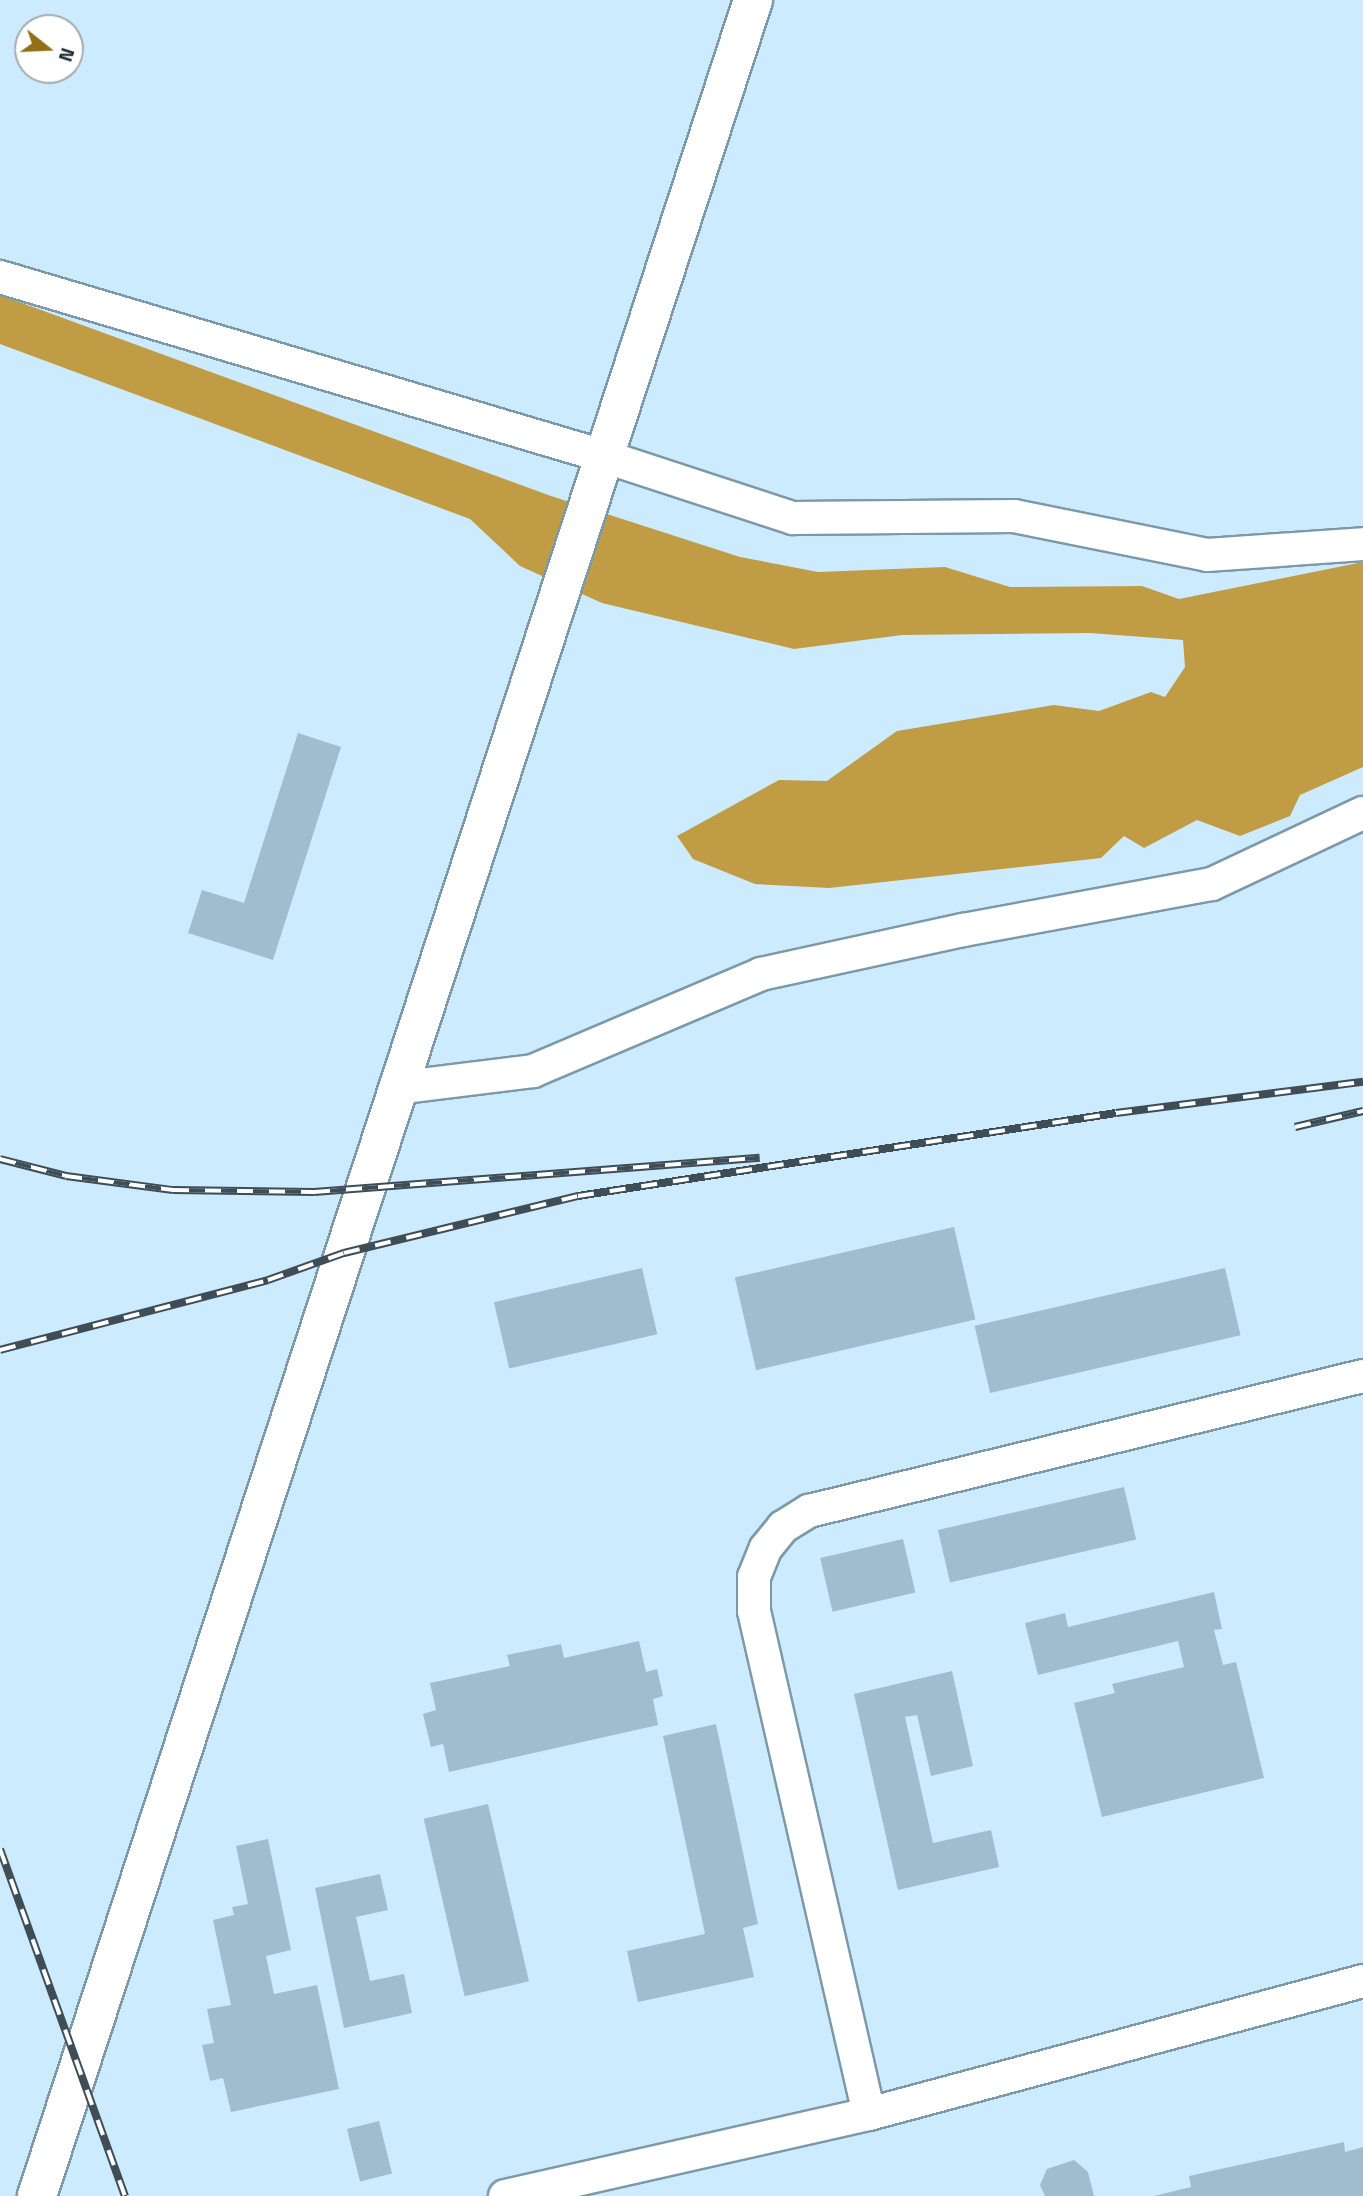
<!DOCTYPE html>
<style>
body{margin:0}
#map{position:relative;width:1363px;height:2196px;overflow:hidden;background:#cdebfe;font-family:"Titillium Web",sans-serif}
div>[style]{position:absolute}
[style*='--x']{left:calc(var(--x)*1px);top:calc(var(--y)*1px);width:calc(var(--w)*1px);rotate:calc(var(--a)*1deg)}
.water>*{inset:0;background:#c09c45}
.building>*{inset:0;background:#9fbdcf;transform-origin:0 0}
.roads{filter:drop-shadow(2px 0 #7c99aa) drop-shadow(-2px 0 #7c99aa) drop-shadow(0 2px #7c99aa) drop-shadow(0 -2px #7c99aa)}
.minor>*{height:32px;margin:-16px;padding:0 16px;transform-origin:16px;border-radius:16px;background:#fff}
.secondary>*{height:38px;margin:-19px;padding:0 19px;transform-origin:19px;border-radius:19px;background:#fff}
.rail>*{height:8px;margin-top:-4px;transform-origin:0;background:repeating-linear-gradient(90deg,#fff 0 16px,#3e4d56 0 32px);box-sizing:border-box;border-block:2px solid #3e4d56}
span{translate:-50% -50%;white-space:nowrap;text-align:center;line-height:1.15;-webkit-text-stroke:6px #fff;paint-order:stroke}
.north{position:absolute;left:14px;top:14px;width:70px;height:70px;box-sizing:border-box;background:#fff;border:2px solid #a6abae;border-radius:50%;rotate:108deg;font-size:19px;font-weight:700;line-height:28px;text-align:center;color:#212d34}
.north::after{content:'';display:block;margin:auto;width:24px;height:32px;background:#917016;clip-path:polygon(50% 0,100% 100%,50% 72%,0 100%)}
</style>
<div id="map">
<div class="water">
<i style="clip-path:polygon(0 295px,551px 496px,740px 557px,818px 572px,945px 567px,1010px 587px,1142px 586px,1179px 599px,1363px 562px,1363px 767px,1300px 795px,1290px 816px,1240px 836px,1197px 820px,1144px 848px,1124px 836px,1101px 858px,829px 888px,755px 884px,693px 859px,677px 836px,779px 780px,827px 781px,897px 731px,1054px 705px,1099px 711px,1151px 692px,1165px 697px,1185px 667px,1183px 640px,1090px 633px,902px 635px,794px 649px,602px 603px,520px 566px,470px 519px,0 344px)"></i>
</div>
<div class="building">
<i style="clip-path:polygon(298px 733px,341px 747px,273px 960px,188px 933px,202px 890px,244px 903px)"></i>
<i style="left:954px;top:1227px;width:95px;height:225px;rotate:77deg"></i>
<i style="left:642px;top:1268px;width:68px;height:152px;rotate:77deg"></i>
<i style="left:1225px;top:1268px;width:69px;height:257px;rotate:77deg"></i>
<i style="left:1124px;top:1487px;width:54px;height:191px;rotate:77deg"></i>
<i style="left:903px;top:1539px;width:55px;height:85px;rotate:77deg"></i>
<i style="clip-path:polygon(1214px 1592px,1222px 1629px,1214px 1630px,1223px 1665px,1236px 1662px,1264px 1778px,1102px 1817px,1074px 1703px,1115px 1693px,1112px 1684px,1184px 1667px,1178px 1641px,1038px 1675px,1025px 1623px,1065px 1613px,1068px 1627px)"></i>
<i style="clip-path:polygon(639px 1641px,646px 1672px,657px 1669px,663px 1696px,653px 1699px,658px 1725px,449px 1772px,443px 1744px,431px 1747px,423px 1714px,436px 1710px,430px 1683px,510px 1666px,507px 1655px,561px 1644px,564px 1658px)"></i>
<i style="clip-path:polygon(952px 1671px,973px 1766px,931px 1776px,917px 1715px,905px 1717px,933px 1843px,991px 1830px,999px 1867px,898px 1890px,854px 1694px)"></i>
<i style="clip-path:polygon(716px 1724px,758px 1924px,743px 1928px,754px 1977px,638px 2002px,627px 1951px,705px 1934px,663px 1736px)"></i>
<i style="left:488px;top:1804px;width:182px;height:66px;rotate:77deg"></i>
<i style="clip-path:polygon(268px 1839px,291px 1950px,266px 1956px,274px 1994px,317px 1985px,339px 2089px,231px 2112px,223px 2078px,210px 2081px,202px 2045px,214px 2043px,207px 2009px,231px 2005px,213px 1920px,234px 1915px,232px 1907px,248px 1904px,236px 1846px)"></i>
<i style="clip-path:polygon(380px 1874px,388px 1910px,356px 1917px,370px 1981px,404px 1974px,412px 2013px,344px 2028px,315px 1888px)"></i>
<i style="left:379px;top:2121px;width:54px;height:33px;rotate:76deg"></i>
<i style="clip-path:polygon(1344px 2142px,1345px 2152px,1363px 2147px,1363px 2196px,1154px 2196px,1191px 2187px,1189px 2176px)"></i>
<i style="clip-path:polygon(1074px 2160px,1088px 2172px,1094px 2196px,1045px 2196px,1040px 2185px,1047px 2169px)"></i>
</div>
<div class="roads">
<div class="minor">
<i style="--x:0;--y:277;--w:629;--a:16.53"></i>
<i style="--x:603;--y:456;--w:200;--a:18.1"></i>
<i style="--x:793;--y:518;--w:221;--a:-0.5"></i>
<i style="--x:1014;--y:516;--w:197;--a:11.4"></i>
<i style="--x:1207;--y:555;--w:156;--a:-4"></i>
<i style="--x:397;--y:1088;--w:137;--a:-7.1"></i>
<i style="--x:533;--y:1071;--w:248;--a:-23"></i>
<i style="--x:761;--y:974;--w:207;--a:-12.3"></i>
<i style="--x:963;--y:930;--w:253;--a:-10.5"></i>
<i style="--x:1212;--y:884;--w:167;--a:-25.2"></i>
<i style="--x:869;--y:2114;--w:516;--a:-102.88"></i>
<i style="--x:754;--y:1611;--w:34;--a:-90"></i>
<i style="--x:754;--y:1577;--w:31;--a:-68"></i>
<i style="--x:766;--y:1548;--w:27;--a:-51"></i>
<i style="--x:783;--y:1527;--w:31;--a:-32"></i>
<i style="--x:809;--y:1511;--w:570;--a:-13.7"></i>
<i style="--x:505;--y:2196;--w:373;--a:-12.7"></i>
<i style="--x:869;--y:2114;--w:512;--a:-15.07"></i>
</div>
<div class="secondary">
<i style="--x:37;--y:2196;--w:2310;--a:-71.94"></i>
</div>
</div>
<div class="rail">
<i style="--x:1295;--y:1127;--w:70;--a:-13.2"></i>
<i style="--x:0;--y:1159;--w:68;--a:14.4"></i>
<i style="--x:66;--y:1176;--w:108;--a:7.5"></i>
<i style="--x:173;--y:1190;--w:141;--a:0.8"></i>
<i style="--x:314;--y:1192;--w:447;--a:-4.4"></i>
<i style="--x:0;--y:1350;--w:277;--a:-14.6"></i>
<i style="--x:268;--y:1280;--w:81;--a:-19.6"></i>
<i style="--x:344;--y:1253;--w:241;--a:-13.7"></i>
<i style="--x:578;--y:1196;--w:544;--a:-8.77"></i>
<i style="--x:1116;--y:1113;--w:249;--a:-7.2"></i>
<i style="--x:0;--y:1849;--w:369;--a:70.2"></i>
</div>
<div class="north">N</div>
</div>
